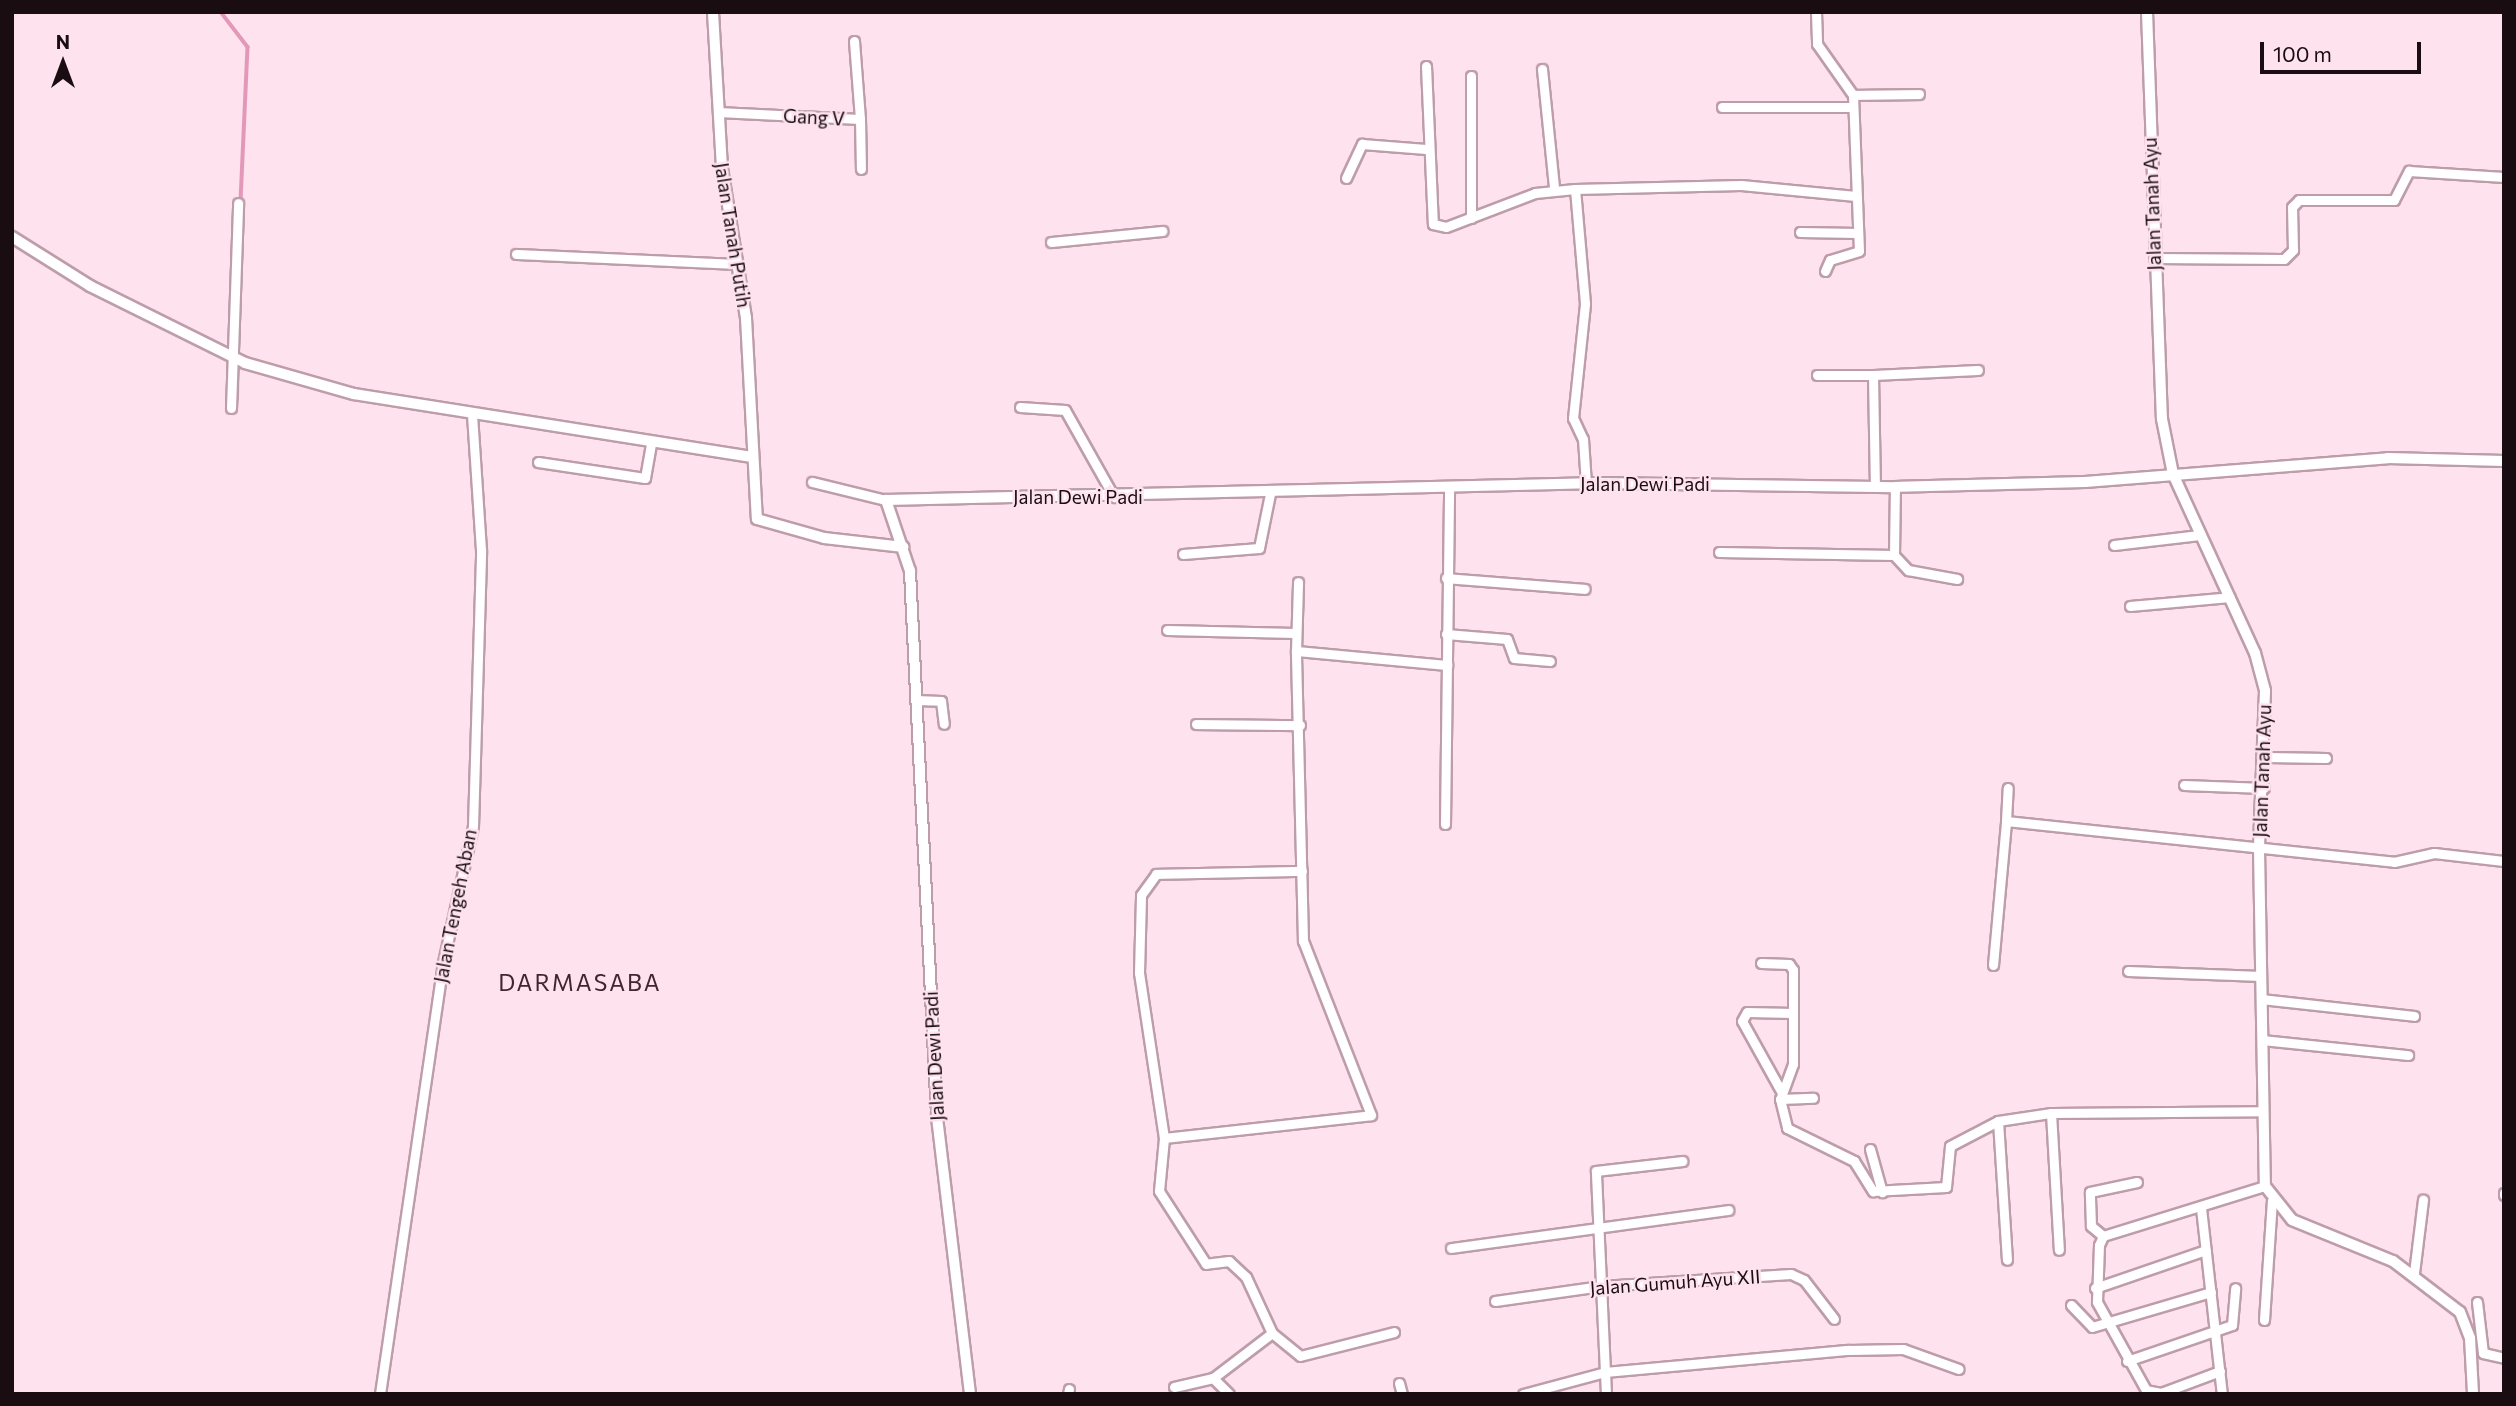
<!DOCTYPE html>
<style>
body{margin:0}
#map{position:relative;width:2516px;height:1406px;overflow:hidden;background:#fee2ed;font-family:Commissioner,sans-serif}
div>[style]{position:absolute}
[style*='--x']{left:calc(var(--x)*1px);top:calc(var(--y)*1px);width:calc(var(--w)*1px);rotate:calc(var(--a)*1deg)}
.stream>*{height:3.5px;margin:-1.75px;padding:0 1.75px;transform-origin:1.75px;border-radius:1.75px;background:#e498b9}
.roads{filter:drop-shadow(2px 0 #be9daa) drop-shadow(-2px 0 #be9daa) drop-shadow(0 2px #be9daa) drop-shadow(0 -2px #be9daa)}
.minor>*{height:9px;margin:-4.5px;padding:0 4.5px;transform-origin:4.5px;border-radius:4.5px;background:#fff}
.tertiary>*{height:10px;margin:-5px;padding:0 5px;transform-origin:5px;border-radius:5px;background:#fff}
span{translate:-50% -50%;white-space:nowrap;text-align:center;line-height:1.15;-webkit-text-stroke:5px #fee2ed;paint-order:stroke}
.street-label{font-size:19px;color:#190d12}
.quarter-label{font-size:23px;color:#402632;letter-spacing:2px}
.frame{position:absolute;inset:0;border:14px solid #190d12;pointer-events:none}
.north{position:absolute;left:28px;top:28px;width:70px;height:70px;-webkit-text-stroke:5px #fee2ed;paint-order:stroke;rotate:0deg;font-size:19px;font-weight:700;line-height:28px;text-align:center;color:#190d12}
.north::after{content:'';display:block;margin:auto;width:24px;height:32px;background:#190d12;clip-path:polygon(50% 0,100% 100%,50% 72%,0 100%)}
.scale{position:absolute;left:2260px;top:42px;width:161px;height:32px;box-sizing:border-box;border:4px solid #190d12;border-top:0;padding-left:9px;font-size:21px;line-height:24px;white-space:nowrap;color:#190d12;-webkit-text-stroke:5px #fee2ed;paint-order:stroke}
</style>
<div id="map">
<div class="stream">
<i style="--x:221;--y:12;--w:44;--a:52.4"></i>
<i style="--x:248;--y:47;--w:156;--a:92.6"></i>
<i style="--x:237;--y:399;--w:59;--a:-89"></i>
</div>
<div class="roads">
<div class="minor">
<i style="--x:1816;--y:12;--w:32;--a:88"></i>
<i style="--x:1817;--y:44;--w:62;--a:54.8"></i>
<i style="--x:854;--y:41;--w:78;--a:85.6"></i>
<i style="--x:1426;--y:66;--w:158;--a:87.5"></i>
<i style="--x:1433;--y:224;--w:13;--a:13"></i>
<i style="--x:1446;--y:227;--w:95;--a:-20.9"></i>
<i style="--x:1535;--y:193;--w:40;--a:-5.7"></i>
<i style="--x:1575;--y:189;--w:115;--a:85"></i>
<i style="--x:1585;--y:304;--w:115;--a:96"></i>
<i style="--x:1573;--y:418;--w:23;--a:65"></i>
<i style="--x:1583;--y:439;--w:45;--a:86.2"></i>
<i style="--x:1542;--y:69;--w:120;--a:84.2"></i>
<i style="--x:1471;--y:76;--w:142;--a:90"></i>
<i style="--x:1722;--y:107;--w:130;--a:0"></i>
<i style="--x:718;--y:112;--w:142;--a:2.8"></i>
<i style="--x:860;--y:119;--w:50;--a:88.9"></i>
<i style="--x:1346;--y:178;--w:38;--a:-65"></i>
<i style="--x:1362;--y:144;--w:64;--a:4.5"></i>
<i style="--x:1575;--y:189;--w:166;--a:-1.4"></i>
<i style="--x:1741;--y:185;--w:115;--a:5.5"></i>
<i style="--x:1800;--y:232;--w:58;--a:1"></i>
<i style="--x:1051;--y:242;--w:112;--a:-5.7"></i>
<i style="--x:516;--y:254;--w:222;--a:2.6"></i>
<i style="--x:2154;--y:258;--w:130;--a:0.4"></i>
<i style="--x:2284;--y:259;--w:13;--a:-45"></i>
<i style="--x:2293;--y:250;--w:43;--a:-91.3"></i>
<i style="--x:2292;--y:207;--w:10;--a:-45"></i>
<i style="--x:2299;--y:200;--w:95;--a:0"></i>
<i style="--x:2394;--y:200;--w:33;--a:-63"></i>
<i style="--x:2409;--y:171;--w:95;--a:3.6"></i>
<i style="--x:1825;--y:271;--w:12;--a:-66"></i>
<i style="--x:1830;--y:260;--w:30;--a:-17"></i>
<i style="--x:1859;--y:251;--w:156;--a:-92.2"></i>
<i style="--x:1853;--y:95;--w:66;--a:-0.9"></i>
<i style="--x:1817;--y:375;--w:56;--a:0"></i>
<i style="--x:1873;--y:375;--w:111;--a:89"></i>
<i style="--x:1873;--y:375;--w:105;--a:-2.7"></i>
<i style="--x:1020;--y:407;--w:45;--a:3.8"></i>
<i style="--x:1065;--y:410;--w:100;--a:60.6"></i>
<i style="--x:231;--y:408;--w:205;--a:-88"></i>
<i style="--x:538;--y:462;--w:108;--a:8.5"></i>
<i style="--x:645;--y:478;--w:34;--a:-80"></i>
<i style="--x:812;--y:482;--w:76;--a:13.7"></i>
<i style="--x:2114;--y:545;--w:86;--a:-6.7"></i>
<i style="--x:1719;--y:552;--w:175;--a:1"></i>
<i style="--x:1894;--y:555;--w:68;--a:-89.2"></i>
<i style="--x:1183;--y:554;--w:76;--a:-4.5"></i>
<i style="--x:1259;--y:548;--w:55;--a:-78.5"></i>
<i style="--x:1894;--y:555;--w:21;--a:47"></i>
<i style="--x:1908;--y:570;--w:50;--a:10.4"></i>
<i style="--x:1446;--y:578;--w:139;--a:4.5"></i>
<i style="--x:2130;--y:606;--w:100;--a:-5.1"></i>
<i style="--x:1167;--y:630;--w:128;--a:1.3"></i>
<i style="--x:1446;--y:634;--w:61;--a:4.7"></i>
<i style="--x:1507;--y:639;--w:20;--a:70"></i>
<i style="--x:1514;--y:658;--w:36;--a:5"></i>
<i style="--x:1296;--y:651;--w:69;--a:-88.3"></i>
<i style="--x:916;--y:700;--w:25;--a:2"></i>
<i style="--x:941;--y:701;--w:23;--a:83"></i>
<i style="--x:1196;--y:724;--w:104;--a:0.6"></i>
<i style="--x:2267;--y:757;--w:59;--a:1"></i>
<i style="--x:2184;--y:785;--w:80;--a:2.1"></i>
<i style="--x:2006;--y:821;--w:33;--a:-87"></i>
<i style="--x:1445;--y:824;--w:333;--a:-89.3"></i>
<i style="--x:1761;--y:963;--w:28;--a:2"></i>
<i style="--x:1789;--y:964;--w:7;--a:56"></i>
<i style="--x:1793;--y:970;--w:94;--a:90"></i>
<i style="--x:1793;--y:1064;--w:37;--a:110"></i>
<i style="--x:1780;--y:1099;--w:30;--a:76"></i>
<i style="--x:1787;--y:1128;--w:75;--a:26.2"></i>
<i style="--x:1854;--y:1161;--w:36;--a:58"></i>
<i style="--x:1873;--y:1191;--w:73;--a:-3.1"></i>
<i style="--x:1946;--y:1187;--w:41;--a:-84.4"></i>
<i style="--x:1950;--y:1146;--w:54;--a:-27.5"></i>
<i style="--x:1998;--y:1121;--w:54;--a:-8.6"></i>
<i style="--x:2051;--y:1113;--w:212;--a:-0.5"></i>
<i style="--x:1993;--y:965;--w:145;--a:-84.8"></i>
<i style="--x:2006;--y:821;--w:390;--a:6"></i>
<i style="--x:2394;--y:862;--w:41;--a:-12.7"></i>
<i style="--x:2434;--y:853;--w:70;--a:6.5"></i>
<i style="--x:2128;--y:971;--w:133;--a:2.2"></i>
<i style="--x:2261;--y:999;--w:154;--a:6.3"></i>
<i style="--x:2262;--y:1040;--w:147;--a:5.9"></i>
<i style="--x:1781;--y:1091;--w:80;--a:-119.1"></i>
<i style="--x:1742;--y:1021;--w:10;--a:-61"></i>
<i style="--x:1747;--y:1012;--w:46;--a:1.2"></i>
<i style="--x:1780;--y:1099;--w:33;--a:-2"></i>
<i style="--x:2051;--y:1113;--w:137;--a:86.7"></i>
<i style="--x:1998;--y:1121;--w:139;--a:86.3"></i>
<i style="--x:1164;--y:1138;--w:208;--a:-6.3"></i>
<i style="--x:1371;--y:1115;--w:187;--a:-111.3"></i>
<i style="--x:1303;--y:941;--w:290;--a:-91.4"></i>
<i style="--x:1296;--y:651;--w:152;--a:5.3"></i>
<i style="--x:1870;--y:1149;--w:45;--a:74.4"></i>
<i style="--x:2504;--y:1193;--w:2;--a:90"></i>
<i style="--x:2201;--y:1208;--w:187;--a:83.6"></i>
<i style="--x:2103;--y:1236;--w:16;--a:-140"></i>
<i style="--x:2091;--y:1226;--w:34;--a:-92"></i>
<i style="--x:2090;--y:1192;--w:48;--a:-12"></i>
<i style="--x:1451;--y:1248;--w:280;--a:-7.8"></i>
<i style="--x:2414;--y:1273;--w:74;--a:-83"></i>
<i style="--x:2095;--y:1288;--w:117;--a:-18.9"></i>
<i style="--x:1495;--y:1301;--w:107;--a:-8.1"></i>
<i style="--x:1601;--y:1286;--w:190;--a:-3.6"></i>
<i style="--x:1791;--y:1274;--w:14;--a:25"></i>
<i style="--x:1804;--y:1280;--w:49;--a:52.4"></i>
<i style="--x:2477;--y:1302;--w:51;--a:83.3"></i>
<i style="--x:2483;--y:1353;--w:22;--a:13"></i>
<i style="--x:2071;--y:1305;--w:30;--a:46"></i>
<i style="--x:2092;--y:1327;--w:124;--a:-16.4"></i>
<i style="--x:2264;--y:1320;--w:120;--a:-86.2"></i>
<i style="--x:1272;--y:1333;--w:36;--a:39"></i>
<i style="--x:1300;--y:1356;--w:97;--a:-14.3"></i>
<i style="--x:2127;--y:1361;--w:111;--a:-18.9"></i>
<i style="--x:2232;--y:1325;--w:37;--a:-85"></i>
<i style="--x:2220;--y:1371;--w:63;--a:159.6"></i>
<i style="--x:2161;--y:1393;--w:15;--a:-169"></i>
<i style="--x:2146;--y:1390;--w:101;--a:-119.1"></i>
<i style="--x:2097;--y:1302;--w:57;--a:-88"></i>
<i style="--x:2099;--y:1245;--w:10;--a:-66"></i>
<i style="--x:2103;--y:1236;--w:170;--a:-17.2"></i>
<i style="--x:1399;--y:1383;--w:11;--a:75"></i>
<i style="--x:1174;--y:1387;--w:40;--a:-13"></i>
<i style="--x:380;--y:1394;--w:431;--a:-81.7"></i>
<i style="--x:442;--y:967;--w:144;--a:-77.6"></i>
<i style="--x:473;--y:826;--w:276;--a:-88.3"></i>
<i style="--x:481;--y:550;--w:135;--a:-93.8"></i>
<i style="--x:1068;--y:1394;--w:5;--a:-79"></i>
<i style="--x:1229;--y:1394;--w:23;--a:-135"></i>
<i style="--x:1213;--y:1378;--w:74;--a:-37.3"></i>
<i style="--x:1272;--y:1333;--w:62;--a:-114.9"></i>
<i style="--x:1246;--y:1277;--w:23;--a:-137"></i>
<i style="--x:1229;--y:1261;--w:23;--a:173"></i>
<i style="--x:1206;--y:1264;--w:87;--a:-122.8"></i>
<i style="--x:1159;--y:1191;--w:53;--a:-84.6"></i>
<i style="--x:1164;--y:1138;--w:167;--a:-98.6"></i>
<i style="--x:1139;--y:973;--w:78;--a:-88.5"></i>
<i style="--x:1141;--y:895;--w:26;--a:-54"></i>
<i style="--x:1156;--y:874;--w:146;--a:-1.2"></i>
<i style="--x:1523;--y:1394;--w:85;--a:-15"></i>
<i style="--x:1605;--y:1372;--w:245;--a:-5.2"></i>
<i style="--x:1849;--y:1350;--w:54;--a:-1.1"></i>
<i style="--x:1903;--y:1349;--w:59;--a:19.7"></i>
<i style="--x:1606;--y:1394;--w:223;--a:-92.6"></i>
<i style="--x:1596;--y:1171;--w:87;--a:-6.6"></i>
</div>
<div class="tertiary">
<i style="--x:713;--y:12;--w:156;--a:86.7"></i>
<i style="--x:722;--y:168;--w:152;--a:80.9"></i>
<i style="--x:746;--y:318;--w:201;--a:86.9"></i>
<i style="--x:757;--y:519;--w:70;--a:15.8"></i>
<i style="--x:824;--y:538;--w:80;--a:6.5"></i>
<i style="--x:2147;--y:12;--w:407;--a:87.9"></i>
<i style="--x:2162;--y:419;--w:56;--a:78.7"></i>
<i style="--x:2173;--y:474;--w:197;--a:65.4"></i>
<i style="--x:2255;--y:653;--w:39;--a:75"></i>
<i style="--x:2265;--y:691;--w:158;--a:92.2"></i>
<i style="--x:2259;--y:849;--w:337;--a:89"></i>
<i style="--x:2265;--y:1186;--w:43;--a:51.5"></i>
<i style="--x:2292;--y:1220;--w:109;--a:22.1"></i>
<i style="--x:2393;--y:1261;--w:84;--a:37.3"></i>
<i style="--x:2460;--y:1312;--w:28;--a:69"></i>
<i style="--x:2470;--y:1338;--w:56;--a:86.9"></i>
<i style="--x:12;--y:237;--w:92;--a:32.1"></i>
<i style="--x:90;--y:286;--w:173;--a:26.4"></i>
<i style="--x:245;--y:363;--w:113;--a:15.9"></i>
<i style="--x:354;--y:394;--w:401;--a:9"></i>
<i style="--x:970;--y:1394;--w:280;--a:-96.8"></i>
<i style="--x:937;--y:1116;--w:546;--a:-92.84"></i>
<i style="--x:910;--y:571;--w:75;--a:-108.7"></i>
<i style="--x:886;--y:500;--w:713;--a:-1.37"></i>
<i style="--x:1599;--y:483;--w:296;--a:0.8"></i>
<i style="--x:1895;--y:487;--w:190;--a:-1.5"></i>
<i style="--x:2085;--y:482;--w:304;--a:-4.5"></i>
<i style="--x:2388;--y:458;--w:116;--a:1.5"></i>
</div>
</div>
<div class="street-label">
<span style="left:814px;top:117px;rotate:3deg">Gang V</span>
<span style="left:2152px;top:204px;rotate:-92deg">Jalan Tanah Ayu</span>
<span style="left:733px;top:235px;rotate:81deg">Jalan Tanah Putih</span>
<span style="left:1645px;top:484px">Jalan Dewi Padi</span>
<span style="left:1078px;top:497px">Jalan Dewi Padi</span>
<span style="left:2262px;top:771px;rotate:-88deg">Jalan Tanah Ayu</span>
<span style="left:455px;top:906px;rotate:-79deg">Jalan Tengeh Aban</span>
<span style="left:934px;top:1056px;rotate:-93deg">Jalan Dewi Padi</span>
<span style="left:1675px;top:1282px;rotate:-4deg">Jalan Gumuh Ayu XII</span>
</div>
<div class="quarter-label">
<span style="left:580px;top:982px">DARMASABA</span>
</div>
<div class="frame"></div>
<div class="north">N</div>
<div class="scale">100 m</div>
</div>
